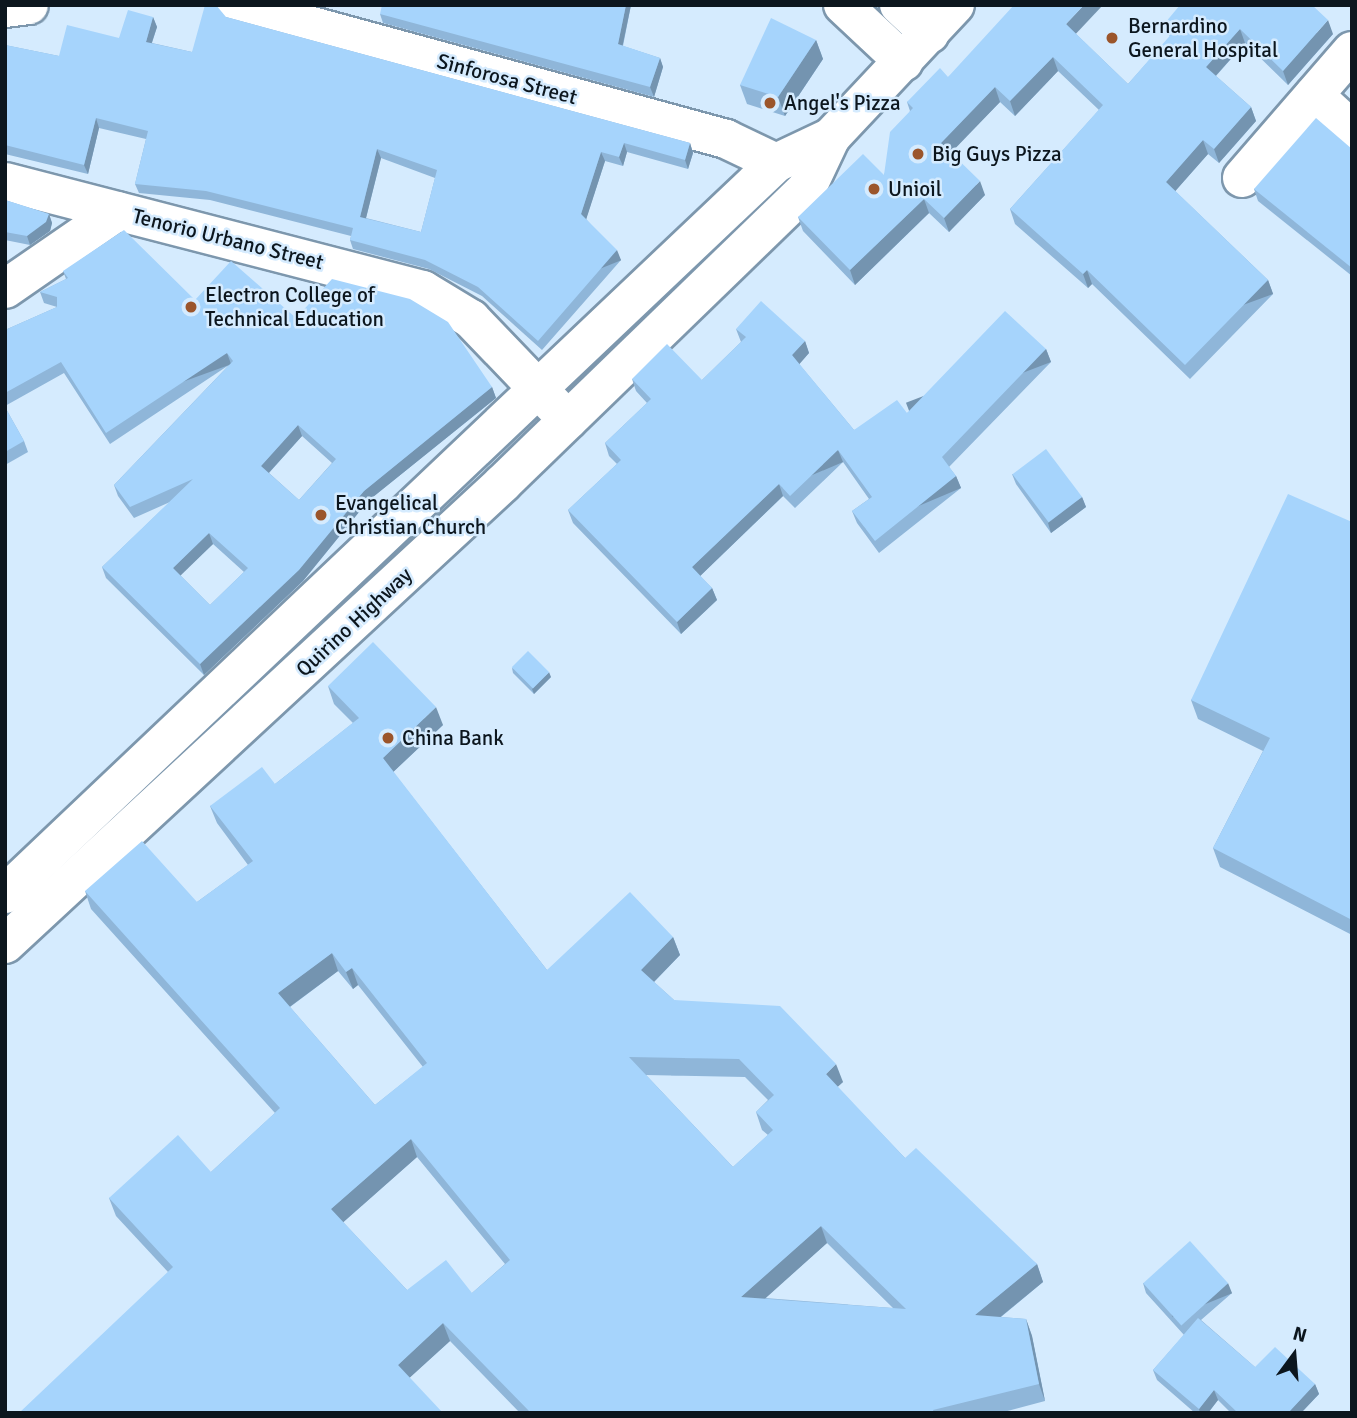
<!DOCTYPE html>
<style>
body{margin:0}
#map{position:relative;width:1357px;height:1418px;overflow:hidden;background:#d5ebfe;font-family:Signika,sans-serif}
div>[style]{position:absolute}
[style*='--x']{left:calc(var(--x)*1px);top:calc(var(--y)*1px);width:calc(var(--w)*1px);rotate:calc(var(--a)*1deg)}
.roads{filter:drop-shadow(2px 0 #7d97ad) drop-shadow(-2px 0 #7d97ad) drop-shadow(0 2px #7d97ad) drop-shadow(0 -2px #7d97ad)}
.minor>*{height:38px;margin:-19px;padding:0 19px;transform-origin:19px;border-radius:19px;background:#fff}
.major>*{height:38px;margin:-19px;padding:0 19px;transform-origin:19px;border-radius:19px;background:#fff}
.wall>*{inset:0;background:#8fb6d9}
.shaded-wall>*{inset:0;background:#7494b0;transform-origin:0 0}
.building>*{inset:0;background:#a6d4fc;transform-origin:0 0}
.dots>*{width:19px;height:19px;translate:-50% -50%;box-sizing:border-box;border:4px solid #d5ebfe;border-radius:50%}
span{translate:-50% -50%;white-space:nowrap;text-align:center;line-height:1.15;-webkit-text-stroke:5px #d5ebfe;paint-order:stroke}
.poi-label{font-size:21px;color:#0c161e}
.left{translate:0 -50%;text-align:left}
.street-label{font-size:21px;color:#0c161e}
.frame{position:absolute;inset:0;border:7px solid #0c161e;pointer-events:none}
.north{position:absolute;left:1259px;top:1320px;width:70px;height:70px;-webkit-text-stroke:5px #d5ebfe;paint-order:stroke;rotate:16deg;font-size:19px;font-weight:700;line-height:28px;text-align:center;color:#0c161e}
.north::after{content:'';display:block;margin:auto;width:24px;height:32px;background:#0c161e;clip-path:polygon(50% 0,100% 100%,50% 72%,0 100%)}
</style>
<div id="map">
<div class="roads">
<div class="minor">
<i style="--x:235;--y:5;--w:509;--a:15.26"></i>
<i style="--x:726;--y:139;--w:55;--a:25.6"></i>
<i style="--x:843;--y:5;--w:83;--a:43.1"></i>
<i style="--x:899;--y:5;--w:42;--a:43.1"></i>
<i style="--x:5;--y:8;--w:24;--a:-7"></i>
<i style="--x:1314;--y:95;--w:52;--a:42.6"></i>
<i style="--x:1242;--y:178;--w:168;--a:-49.1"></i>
<i style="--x:5;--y:182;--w:432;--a:14.5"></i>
<i style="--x:423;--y:290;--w:56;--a:31.1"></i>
<i style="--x:471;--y:319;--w:140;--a:46.2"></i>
<i style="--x:5;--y:289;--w:137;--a:-34.6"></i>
</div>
<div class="major">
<i style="--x:5;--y:894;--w:1062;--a:-43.47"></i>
<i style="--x:776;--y:163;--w:61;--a:-25.3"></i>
<i style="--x:5;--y:944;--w:679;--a:-42.79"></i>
<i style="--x:503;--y:483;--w:424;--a:-44.1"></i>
<i style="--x:807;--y:188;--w:56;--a:-64.8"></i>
<i style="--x:831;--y:137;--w:181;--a:-46.8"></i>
</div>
</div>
<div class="wall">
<i style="clip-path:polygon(631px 5px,623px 46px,660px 58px,663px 67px,654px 97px,383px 23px,380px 14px)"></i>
<i style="clip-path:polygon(evenodd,153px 17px,157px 27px,152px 43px,192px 52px,226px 17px,690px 143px,693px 153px,688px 169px,627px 152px,623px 166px,605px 161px,586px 219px,621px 260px,542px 350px,482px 296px,429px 269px,353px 249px,350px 240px,351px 236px,210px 200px,139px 193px,135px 184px,146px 139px,99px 128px,88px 174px,5px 154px,5px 45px,59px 56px,119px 38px,153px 17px,381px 158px,435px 178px,421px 232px,366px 218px,381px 158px)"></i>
<i style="clip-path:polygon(1165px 23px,1333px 34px,1288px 85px,1245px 43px,1216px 76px,1251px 107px,1256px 121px,1219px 163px,1208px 154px,1175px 191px,1268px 280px,1273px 294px,1190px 379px,1092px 284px,1088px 288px,1015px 224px,1010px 209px,1099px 110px,1058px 71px,1015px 116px,1000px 102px,950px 153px,985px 195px,949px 232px,929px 213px,855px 285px,803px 231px,798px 217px,884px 175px,910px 111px,907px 102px,948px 77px,1076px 34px,1128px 84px,1170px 37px)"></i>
<i style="clip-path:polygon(816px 40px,823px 59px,785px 116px,747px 104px,740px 85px)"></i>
<i style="clip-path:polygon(1352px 149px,1352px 276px,1258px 201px,1254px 189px)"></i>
<i style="clip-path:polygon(5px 200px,49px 214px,52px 223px,50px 231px,30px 245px,5px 240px)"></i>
<i style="clip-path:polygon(evenodd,63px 271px,195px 300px,296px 318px,492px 387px,496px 398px,368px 501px,303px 581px,204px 675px,106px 578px,102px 567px,170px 502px,134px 518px,118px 496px,114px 485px,229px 365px,110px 444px,64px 373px,5px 406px,5px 330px,57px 307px,44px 303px,40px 292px,66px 279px,63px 271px,302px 436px,332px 463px,299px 500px,269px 473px,302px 436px,63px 271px,213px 544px,244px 572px,210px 605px,180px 575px,213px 544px)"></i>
<i style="clip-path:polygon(736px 329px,805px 341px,809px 353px,799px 364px,854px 430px,907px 413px,1046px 349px,1051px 362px,949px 467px,956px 476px,961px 488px,879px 553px,857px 523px,852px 511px,869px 499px,843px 462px,795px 508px,783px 496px,700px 576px,712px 588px,717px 600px,681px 634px,573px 523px,568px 510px,617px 464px,609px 456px,605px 443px,647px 403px,636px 391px,632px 379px,702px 380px,741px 342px)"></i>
<i style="clip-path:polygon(5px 407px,24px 441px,28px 452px,5px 465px)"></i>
<i style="clip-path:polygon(1012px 474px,1082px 497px,1086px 507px,1051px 533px,1016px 484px)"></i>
<i style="clip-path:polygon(1352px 522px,1352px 935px,1220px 867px,1213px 848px,1263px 751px,1198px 719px,1191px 700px)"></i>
<i style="clip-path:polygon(512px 668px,551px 677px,534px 694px,513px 673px)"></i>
<i style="clip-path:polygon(evenodd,328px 686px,443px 725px,393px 772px,547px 970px,673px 937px,680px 955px,654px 982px,674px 1000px,843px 1082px,837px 1087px,905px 1158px,1037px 1264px,1043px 1282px,1001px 1317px,1026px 1319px,1032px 1336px,1045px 1401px,1000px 1413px,520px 1413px,450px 1341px,410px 1377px,168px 1272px,116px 1216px,109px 1198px,211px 1172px,275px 1113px,91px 909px,85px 891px,197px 902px,248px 865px,217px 823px,210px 806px,275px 784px,353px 723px,334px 704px,328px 686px,338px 971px,353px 989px,358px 985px,423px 1067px,375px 1105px,290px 1007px,338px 971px,328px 686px,646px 1075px,745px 1077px,768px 1100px,756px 1112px,762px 1130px,768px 1135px,733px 1167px,646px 1075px,328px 686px,417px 1157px,505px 1264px,472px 1293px,407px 1290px,343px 1222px,417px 1157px,328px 686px,827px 1243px,893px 1308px,765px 1298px,827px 1243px)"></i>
<i style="clip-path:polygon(1143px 1283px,1232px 1293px,1201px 1320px,1255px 1367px,1315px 1384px,1319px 1394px,1301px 1413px,1231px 1413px,1218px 1400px,1208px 1413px,1195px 1413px,1157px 1380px,1153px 1370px,1184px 1335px,1146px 1293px)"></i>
</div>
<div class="shaded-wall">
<i style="clip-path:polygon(626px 5px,631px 5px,621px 53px,618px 44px)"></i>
<i style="clip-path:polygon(1084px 5px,1103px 5px,1071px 39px,1066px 24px)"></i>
<i style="clip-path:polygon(153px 17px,157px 27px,149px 51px,146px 42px)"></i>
<i style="clip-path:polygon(1328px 20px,1333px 34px,1288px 85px,1283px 71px)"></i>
<i style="clip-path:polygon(1240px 29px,1245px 43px,1211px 81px,1206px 67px)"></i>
<i style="clip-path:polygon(816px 40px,823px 59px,785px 116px,778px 97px)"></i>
<i style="clip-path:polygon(1053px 57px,1058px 71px,1015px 116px,1010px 101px)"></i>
<i style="clip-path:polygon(660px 58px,663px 67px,654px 97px,650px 87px)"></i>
<i style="clip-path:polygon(995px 87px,1000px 102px,946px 158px,941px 143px)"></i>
<i style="clip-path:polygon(1251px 107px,1256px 121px,1219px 163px,1214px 149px)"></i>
<i style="clip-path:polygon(96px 118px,99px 128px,88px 174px,84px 165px)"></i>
<i style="clip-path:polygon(1203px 140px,1208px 154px,1171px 196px,1166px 182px)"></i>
<i style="clip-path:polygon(624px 143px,627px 152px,623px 166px,619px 157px)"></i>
<i style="clip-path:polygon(690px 143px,693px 153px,688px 169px,685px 160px)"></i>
<i style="clip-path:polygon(377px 149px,381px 158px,364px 226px,360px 217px)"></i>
<i style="clip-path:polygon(601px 152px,605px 161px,585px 223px,581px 214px)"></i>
<i style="clip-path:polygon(980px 181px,985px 195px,949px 232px,944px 218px)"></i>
<i style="clip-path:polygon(924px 199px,929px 213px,855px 285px,850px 270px)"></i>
<i style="clip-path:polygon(49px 214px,52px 223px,50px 231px,30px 245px,27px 236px)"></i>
<i style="left:617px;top:250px;width:11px;height:121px;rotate:68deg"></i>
<i style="clip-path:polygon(1087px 270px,1092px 284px,1088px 288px,1083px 274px)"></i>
<i style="left:1268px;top:280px;width:15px;height:119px;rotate:70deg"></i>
<i style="clip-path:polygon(805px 341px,809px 353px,796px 368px,792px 355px)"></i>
<i style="left:1046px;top:349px;width:14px;height:150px;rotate:69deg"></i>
<i style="left:227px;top:353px;width:12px;height:145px;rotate:70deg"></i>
<i style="clip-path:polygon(492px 387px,496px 398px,368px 501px,303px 581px,204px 675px,200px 664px,364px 491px)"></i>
<i style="clip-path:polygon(298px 425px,302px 436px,265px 477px,261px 466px)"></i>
<i style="left:838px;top:450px;width:13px;height:66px;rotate:67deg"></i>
<i style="left:956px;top:476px;width:13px;height:104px;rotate:67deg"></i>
<i style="clip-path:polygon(779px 484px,783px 496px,696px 580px,692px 567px)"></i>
<i style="clip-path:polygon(1082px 497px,1086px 507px,1051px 533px,1048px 523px)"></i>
<i style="clip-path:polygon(209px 533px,213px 544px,177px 579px,173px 568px)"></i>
<i style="clip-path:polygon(712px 588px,717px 600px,681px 634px,677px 622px)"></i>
<i style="clip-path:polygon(549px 672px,551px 677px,534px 694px,532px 689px)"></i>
<i style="clip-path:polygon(436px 707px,443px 725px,389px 776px,383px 758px)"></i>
<i style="clip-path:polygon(673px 937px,680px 955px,648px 988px,641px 970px)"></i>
<i style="clip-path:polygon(332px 953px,338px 971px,284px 1011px,278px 993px)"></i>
<i style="clip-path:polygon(352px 968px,358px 985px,353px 989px,346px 972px)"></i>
<i style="clip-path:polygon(836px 1064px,843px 1082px,832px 1092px,826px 1074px)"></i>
<i style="clip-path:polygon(411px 1139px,417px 1157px,338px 1227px,331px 1209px)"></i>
<i style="clip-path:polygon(821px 1226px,827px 1243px,748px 1314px,741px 1297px)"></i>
<i style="clip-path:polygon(1037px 1264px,1043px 1282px,982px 1332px,975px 1315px)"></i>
<i style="left:1228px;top:1283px;width:11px;height:64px;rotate:68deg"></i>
<i style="clip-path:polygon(1026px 1319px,1032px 1336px,1045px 1401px,1039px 1384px)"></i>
<i style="clip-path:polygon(443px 1323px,450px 1341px,405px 1382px,398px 1365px)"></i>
<i style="clip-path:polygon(1315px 1384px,1319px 1394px,1301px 1413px,1288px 1413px)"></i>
<i style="clip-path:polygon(1214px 1390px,1218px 1400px,1208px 1413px,1200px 1413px,1199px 1409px)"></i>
</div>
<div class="building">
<i style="clip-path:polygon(evenodd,205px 5px,216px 5px,226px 17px,690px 143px,685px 160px,624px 143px,619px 157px,601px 152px,581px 214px,617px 250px,538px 341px,478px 287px,425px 260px,350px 240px,353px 228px,206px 191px,135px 184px,148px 131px,96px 118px,84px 165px,5px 145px,5px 45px,59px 56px,67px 25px,119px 38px,128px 10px,153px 17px,146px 42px,192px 52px,205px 5px,377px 149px,437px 170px,421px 232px,360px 217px,377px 149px)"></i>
<i style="clip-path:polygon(382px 5px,626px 5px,618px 44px,660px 58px,650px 87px,380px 14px)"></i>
<i style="clip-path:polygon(1014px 5px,1084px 5px,1066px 24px,1128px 84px,1174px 31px,1165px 23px,1180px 5px,1312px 5px,1328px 20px,1283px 71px,1240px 29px,1206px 67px,1251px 107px,1214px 149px,1203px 140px,1166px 182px,1268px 280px,1185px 365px,1087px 270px,1083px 274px,1010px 209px,1103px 105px,1053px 57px,1010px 101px,995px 87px,941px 143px,980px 181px,944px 218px,924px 199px,850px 270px,798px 217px,863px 154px,884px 175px,890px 132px,913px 108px,907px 102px,940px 68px,948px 77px)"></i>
<i style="clip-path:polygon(771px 18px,816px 40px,778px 97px,740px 85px)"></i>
<i style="clip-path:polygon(1316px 118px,1352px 149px,1352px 268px,1254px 189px)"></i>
<i style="clip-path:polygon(5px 200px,49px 214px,46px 222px,27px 236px,5px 232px)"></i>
<i style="clip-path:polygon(evenodd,124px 230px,195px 300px,231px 261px,296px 318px,332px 279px,410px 299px,448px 322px,492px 387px,364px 491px,299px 570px,200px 664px,102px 567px,193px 479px,130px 507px,114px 485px,233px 361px,227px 353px,106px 433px,61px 362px,5px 393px,5px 330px,57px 307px,57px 297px,40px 292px,68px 278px,63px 271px,124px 230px,298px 425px,336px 459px,299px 500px,261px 466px,298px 425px,124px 230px,209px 533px,248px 568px,210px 605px,173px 568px,209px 533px)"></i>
<i style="clip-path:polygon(761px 301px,805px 341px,792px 355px,854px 430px,897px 400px,907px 413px,1005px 311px,1046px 349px,942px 457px,956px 476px,875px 541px,852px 511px,872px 497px,838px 450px,790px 496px,779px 484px,692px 567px,712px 588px,677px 622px,568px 510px,621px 460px,605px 443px,651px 399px,632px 379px,667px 344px,702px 380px,746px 337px,736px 329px)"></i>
<i style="clip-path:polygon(5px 407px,24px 441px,5px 452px)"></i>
<i style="left:1046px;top:449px;width:60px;height:42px;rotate:53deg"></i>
<i style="clip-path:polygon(1288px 494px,1352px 522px,1352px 920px,1213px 848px,1270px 738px,1191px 700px)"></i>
<i style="clip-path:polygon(evenodd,373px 642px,436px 707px,383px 758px,547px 970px,630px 892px,673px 937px,641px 970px,674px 1000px,780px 1006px,836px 1064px,826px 1074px,905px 1158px,916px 1148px,1037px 1264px,975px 1315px,1026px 1319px,1039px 1384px,933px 1410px,934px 1413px,531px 1413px,443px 1323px,398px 1365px,443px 1413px,19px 1413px,173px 1267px,109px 1198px,178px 1135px,211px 1172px,280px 1108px,85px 891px,142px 841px,197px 902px,253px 861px,210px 806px,262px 767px,275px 784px,359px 718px,328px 686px,373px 642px,332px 953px,346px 972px,352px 968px,427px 1063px,375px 1105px,278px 993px,332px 953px,373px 642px,629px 1057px,739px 1059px,774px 1095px,756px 1112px,773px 1130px,733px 1167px,629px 1057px,373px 642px,411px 1139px,510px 1260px,472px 1293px,446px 1260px,407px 1290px,331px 1209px,411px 1139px,373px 642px,821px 1226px,906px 1309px,741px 1297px,821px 1226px)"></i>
<i style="left:528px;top:651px;width:30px;height:23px;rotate:45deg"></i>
<i style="left:1190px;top:1241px;width:57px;height:63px;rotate:48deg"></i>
<i style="clip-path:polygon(1198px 1318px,1255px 1367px,1275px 1347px,1315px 1384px,1288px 1413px,1238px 1413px,1214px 1390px,1199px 1409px,1153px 1370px)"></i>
</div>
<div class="dots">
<i style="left:1112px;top:38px;background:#9b552b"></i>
<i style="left:770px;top:103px;background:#9b552b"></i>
<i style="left:918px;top:154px;background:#9b552b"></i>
<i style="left:874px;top:189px;background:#9b552b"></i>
<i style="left:191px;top:307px;background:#9b552b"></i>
<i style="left:321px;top:515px;background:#9b552b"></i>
<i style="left:388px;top:738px;background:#9b552b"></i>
</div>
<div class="poi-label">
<span class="left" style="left:1128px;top:38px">Bernardino<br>General Hospital</span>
<span class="left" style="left:784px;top:103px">Angel's Pizza</span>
<span class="left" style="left:932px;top:154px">Big Guys Pizza</span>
<span class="left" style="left:888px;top:189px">Unioil</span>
<span class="left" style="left:205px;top:307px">Electron College of<br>Technical Education</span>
<span class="left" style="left:335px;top:515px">Evangelical<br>Christian Church</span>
<span class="left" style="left:402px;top:738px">China Bank</span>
</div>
<div class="street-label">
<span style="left:507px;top:79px;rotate:15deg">Sinforosa Street</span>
<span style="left:228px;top:239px;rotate:14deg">Tenorio Urbano Street</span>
<span style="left:354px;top:622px;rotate:-43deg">Quirino Highway</span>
</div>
<div class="frame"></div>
<div class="north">N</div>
</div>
